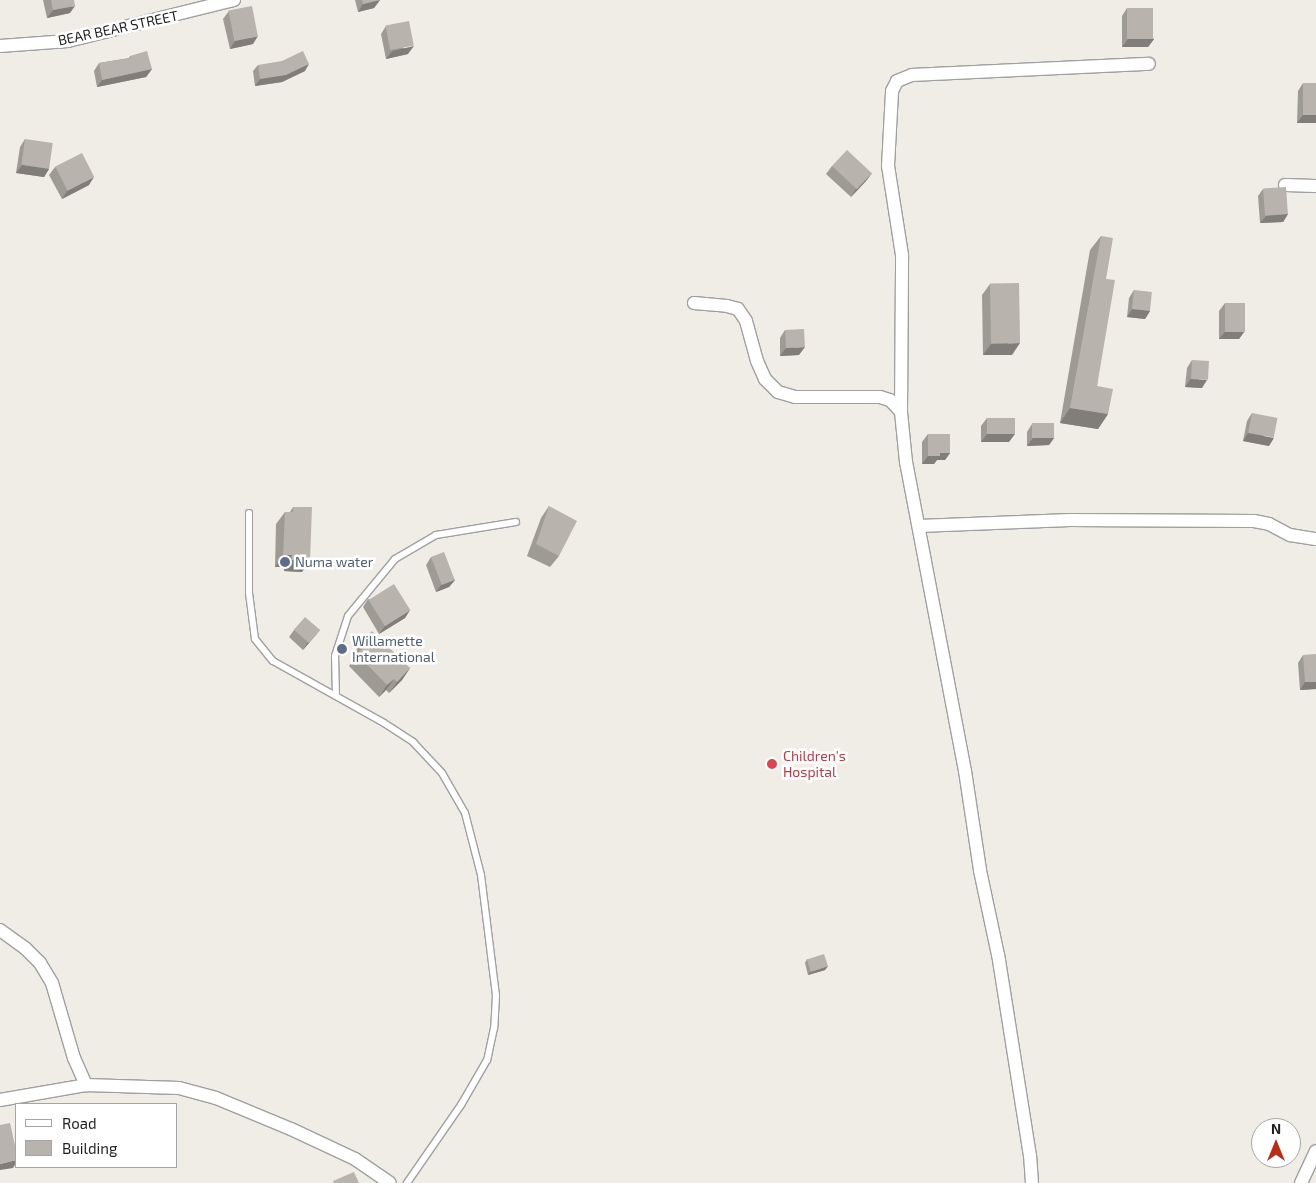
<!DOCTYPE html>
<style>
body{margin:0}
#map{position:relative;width:1316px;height:1183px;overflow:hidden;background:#efede6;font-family:"Exo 2",sans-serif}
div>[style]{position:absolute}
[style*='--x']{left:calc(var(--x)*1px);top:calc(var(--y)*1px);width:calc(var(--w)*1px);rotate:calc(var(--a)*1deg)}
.roads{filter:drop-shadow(1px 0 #a0a0a0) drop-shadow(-1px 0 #a0a0a0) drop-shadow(0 1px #a0a0a0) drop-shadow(0 -1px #a0a0a0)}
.service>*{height:6px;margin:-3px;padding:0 3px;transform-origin:3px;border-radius:3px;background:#fff}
.minor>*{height:12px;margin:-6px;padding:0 6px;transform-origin:6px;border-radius:6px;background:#fff}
.wall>*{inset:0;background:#9e9a94}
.shaded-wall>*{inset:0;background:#817d78}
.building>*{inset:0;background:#b8b3ac;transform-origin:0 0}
.dots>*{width:14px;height:14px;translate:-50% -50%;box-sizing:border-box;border:2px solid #fff;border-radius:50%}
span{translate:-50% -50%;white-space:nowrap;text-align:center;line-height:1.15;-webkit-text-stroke:5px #fff;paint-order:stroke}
.street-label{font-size:14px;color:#1f1f1f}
.service-label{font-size:14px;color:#4e5e75}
.left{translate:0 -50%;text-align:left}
.health-label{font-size:14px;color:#be3a42}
.legend{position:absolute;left:15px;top:1103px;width:162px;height:65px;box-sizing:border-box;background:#fff;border:1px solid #a5a5a5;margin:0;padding:6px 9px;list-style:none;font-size:15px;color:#1f1f1f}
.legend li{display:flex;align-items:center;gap:10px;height:25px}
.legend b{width:25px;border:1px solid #a5a5a5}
.north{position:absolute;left:1251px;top:1118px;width:50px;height:50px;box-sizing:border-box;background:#fff;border:1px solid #a5a5a5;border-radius:50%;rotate:0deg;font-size:14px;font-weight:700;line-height:20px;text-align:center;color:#1f1f1f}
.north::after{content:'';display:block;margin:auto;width:18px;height:22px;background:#ba2c14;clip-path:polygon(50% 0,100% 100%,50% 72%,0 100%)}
</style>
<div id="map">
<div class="roads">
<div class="service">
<i style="--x:249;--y:513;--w:80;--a:90"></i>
<i style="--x:249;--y:593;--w:46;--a:82.6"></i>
<i style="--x:255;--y:639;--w:28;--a:51"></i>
<i style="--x:273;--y:661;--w:127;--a:29.2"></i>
<i style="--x:384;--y:723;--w:35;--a:33"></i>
<i style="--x:413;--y:742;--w:42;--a:46.9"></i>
<i style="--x:442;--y:773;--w:46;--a:60.1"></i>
<i style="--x:465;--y:813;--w:64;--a:75.5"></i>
<i style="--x:481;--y:875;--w:121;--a:82.9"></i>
<i style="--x:496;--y:995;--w:33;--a:93"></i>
<i style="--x:494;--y:1028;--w:33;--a:102"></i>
<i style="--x:487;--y:1060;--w:52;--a:120"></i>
<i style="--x:461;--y:1105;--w:95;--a:124.7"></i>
<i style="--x:336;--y:696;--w:40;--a:-91.4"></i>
<i style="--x:335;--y:656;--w:42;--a:-72"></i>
<i style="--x:348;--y:616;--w:74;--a:-50.5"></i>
<i style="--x:395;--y:559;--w:48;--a:-30.3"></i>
<i style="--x:436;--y:535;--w:81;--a:-9.2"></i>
</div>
<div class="minor">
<i style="--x:0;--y:46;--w:68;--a:-4.2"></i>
<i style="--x:68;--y:41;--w:171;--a:-13.9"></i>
<i style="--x:1285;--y:185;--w:31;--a:2"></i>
<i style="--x:694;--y:303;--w:33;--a:5"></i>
<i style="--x:727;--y:306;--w:11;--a:15"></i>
<i style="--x:738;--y:309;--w:14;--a:56"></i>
<i style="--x:746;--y:321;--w:41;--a:74.6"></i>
<i style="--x:757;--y:361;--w:20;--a:66"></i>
<i style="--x:765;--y:379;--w:18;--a:45"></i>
<i style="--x:778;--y:392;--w:18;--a:16"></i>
<i style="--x:795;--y:397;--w:85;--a:0"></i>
<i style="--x:880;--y:397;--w:10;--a:17"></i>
<i style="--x:890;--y:400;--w:16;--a:47"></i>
<i style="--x:919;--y:526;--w:151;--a:-2.3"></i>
<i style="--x:1070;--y:520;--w:184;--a:0.3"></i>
<i style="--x:1254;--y:521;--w:15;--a:11"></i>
<i style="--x:1269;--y:524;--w:24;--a:28"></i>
<i style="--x:1290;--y:535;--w:26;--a:9"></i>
<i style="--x:0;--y:930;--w:31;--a:36"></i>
<i style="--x:25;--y:948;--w:21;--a:45"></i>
<i style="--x:40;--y:963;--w:23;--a:59"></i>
<i style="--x:52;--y:983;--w:78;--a:73.7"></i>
<i style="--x:74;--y:1058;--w:30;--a:66"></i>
<i style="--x:0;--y:1100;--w:87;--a:-9.9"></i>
<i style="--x:86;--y:1085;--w:93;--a:1.8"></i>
<i style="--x:179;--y:1088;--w:38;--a:15"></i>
<i style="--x:216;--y:1098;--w:81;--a:22.5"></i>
<i style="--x:291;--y:1129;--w:71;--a:25.1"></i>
<i style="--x:355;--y:1159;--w:42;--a:34.4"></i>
<i style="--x:1032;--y:1183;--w:27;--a:-94"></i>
<i style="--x:1030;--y:1156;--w:204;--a:-99"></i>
<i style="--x:998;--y:955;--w:87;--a:-102"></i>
<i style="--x:980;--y:870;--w:100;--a:-98.6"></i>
<i style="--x:965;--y:771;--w:315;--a:-100.8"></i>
<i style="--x:906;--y:462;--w:50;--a:-95.7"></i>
<i style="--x:901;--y:412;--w:157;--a:-89.6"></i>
<i style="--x:902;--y:255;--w:90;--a:-98.9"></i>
<i style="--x:888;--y:166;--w:75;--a:-86.9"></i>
<i style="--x:892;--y:91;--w:11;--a:-63"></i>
<i style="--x:897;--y:81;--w:16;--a:-22"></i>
<i style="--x:912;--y:75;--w:237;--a:-2.7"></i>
<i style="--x:1301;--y:1183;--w:35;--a:-65"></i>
</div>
</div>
<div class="wall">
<i style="clip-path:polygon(43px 0,74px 0,70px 13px,47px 18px)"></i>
<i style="clip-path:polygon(355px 0,380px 0,374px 8px,358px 12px)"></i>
<i style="clip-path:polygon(1127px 8px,1154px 39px,1148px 47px,1122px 47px,1122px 16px)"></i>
<i style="clip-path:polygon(229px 11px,253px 44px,230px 49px,223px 19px)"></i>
<i style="clip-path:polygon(386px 26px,408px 54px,386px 59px,381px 34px)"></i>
<i style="clip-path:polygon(130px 56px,152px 69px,146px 77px,97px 87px,94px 71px,99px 63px,129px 58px)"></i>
<i style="clip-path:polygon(258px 65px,305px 71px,282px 82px,255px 86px,253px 71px)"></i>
<i style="clip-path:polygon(1303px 83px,1316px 83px,1316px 123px,1297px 123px,1298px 91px)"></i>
<i style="clip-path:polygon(25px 139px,49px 169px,44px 177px,16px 173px,20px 147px)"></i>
<i style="clip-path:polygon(832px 166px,872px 173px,866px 181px,851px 197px,826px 174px)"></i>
<i style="clip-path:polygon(55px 167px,89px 185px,62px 199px,49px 175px)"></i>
<i style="clip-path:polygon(1263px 189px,1288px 214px,1283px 222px,1260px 223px,1258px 196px)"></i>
<i style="clip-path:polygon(1101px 236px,1106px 279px,1097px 386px,1108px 414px,1098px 429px,1060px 423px,1090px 250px)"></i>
<i style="clip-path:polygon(990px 284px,1012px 355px,983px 355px,982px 295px)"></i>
<i style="clip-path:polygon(1134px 290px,1150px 311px,1145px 319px,1127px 317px,1129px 298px)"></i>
<i style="clip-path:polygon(1225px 303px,1244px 332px,1239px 339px,1219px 339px,1219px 311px)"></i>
<i style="clip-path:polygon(785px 330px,799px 355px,780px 356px,780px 338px)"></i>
<i style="clip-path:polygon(1192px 360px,1202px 388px,1185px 387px,1187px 368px)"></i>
<i style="clip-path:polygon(1252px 413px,1269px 446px,1243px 441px,1247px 421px)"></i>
<i style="clip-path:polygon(987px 418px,1009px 442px,981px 442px,981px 426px)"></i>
<i style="clip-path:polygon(1032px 424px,1054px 438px,1049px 445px,1027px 446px,1027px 432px)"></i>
<i style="clip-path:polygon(928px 434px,950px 453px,945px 460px,937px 460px,934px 464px,922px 464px,922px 442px)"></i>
<i style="clip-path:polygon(549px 506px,559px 556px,550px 567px,527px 556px,541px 518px)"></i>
<i style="clip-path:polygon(293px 507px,310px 560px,302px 572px,284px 571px,284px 567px,275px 567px,276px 524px,285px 512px,290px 512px)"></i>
<i style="clip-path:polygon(431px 557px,455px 580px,449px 587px,436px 592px,426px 565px)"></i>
<i style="clip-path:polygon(368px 599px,410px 610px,405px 618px,379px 634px,363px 607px)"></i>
<i style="clip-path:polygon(294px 630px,320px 630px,314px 637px,303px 650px,289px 637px)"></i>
<i style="clip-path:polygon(359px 645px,410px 668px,402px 680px,389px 693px,386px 690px,379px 697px,349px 666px,354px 659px,351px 656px)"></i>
<i style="clip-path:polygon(1303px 655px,1316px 689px,1300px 690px,1298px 663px)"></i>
<i style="clip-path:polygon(807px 959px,828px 966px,825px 970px,808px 975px,805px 963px)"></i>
</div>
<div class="shaded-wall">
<i style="clip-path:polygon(380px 0,374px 8px,358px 12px,363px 4px)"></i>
<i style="clip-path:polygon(75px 6px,70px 13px,47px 18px,53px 10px)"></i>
<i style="clip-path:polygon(258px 36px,253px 44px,230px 49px,235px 41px)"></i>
<i style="clip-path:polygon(1128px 39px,1154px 39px,1148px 47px,1122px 47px)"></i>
<i style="clip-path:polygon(414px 46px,408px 54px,386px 59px,392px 51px)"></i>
<i style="clip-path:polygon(309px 64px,305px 71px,282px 82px,255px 86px,260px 79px)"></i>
<i style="clip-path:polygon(152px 69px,146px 77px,97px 87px,102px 80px)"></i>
<i style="clip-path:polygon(1303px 115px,1316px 115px,1316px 123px,1297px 123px)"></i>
<i style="clip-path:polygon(22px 165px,49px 169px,44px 177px,16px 173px)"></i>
<i style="clip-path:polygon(872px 173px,866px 181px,851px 197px,856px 189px)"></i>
<i style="clip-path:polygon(94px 177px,89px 185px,62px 199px,67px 191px)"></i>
<i style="clip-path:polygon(1288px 214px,1283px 222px,1260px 223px,1266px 216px)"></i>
<i style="clip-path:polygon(1132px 309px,1150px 311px,1145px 319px,1127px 317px)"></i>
<i style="clip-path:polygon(1225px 332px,1244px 332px,1239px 339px,1219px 339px)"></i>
<i style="clip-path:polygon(1020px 343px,1012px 355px,983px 355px,991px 344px)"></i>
<i style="clip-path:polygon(805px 347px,799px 355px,780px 356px,786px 348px)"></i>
<i style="clip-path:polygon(1191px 379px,1207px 380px,1202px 388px,1185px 387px)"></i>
<i style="clip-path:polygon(1070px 408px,1108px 414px,1098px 429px,1060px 423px)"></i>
<i style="clip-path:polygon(1248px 433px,1274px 438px,1269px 446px,1243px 441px)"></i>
<i style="clip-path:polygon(987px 434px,1015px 434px,1009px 442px,981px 442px)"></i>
<i style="clip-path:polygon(1033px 438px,1054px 438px,1049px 445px,1027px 446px)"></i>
<i style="clip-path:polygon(940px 453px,950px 453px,945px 460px,937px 460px,934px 464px,922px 464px,928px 456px)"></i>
<i style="clip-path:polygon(283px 555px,292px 555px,284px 567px,275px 567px)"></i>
<i style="clip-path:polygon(292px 560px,310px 560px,302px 572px,284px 571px)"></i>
<i style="clip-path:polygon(455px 580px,449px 587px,436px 592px,442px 584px)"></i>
<i style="clip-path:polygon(410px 610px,405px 618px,379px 634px,385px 626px)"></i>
<i style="clip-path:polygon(320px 630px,314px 637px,303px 650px,308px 642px)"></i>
<i style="clip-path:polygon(410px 668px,402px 680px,389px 693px,397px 682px)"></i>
<i style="clip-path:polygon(394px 679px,386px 690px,379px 697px,387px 685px)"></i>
<i style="clip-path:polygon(1305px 682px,1316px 682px,1316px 689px,1300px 690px)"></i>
<i style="clip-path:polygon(828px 966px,825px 970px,808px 975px,811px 971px)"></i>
<i style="clip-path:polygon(16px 1160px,16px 1163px,13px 1168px,0 1170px,0 1164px)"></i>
</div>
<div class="building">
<i style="clip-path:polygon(51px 0,74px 0,75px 6px,53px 10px)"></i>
<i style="clip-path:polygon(362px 0,380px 0,363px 4px)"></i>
<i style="left:252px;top:6px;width:31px;height:24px;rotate:79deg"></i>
<i style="left:1127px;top:8px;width:26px;height:31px"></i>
<i style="left:409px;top:21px;width:25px;height:24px;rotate:79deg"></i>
<i style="clip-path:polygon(147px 51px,152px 69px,102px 80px,99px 63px,131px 58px,130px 56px)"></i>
<i style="clip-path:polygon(303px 51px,309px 64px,286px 75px,260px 79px,258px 65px,282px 61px)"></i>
<i style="left:1303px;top:83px;width:13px;height:32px"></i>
<i style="left:25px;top:139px;width:28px;height:26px;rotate:8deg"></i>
<i style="left:847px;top:150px;width:34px;height:22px;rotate:43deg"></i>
<i style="left:82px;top:153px;width:27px;height:30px;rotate:63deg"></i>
<i style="left:1286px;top:187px;width:27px;height:23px;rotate:86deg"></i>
<i style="clip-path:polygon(1101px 236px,1113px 238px,1106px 279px,1115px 280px,1097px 386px,1113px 389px,1108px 414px,1070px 408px)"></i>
<i style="left:1019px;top:283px;width:60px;height:29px;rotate:89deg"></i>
<i style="left:1134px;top:290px;width:18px;height:19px;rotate:6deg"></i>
<i style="left:1225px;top:303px;width:20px;height:29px"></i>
<i style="left:804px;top:329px;width:18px;height:19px;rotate:87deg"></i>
<i style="left:1192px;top:360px;width:17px;height:19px;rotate:3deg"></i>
<i style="left:1252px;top:413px;width:26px;height:20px;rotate:11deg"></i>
<i style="left:987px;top:418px;width:28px;height:16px"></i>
<i style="left:1054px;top:423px;width:15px;height:22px;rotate:90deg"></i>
<i style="clip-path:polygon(928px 434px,950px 434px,950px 453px,940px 453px,940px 456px,928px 456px)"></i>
<i style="clip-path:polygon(549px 506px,577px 521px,559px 556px,536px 544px)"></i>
<i style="clip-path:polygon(293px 507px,312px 507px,310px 560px,292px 560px,292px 555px,283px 555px,285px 512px,293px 512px)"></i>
<i style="left:444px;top:552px;width:30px;height:14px;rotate:69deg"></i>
<i style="left:394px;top:584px;width:31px;height:30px;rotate:58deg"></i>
<i style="left:305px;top:617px;width:20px;height:17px;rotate:41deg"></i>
<i style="clip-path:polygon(372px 631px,410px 668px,397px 682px,394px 679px,387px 685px,357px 654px,363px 648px,359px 645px)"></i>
<i style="clip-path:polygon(1316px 654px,1316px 682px,1305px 682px,1303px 655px)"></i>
<i style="left:824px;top:954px;width:13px;height:18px;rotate:72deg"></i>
<i style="clip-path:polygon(10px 1123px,16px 1150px,16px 1160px,0 1164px,0 1125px)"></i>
<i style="clip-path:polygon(354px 1172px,359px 1183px,334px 1183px,333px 1181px)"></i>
</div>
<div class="dots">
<i style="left:285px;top:562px;background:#5c6f8a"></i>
<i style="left:342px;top:649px;background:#5c6f8a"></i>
<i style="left:772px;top:764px;background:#e0444e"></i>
</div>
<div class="street-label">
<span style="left:118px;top:28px;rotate:-12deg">BEAR BEAR STREET</span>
</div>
<div class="service-label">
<span class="left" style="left:295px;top:562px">Numa water</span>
<span class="left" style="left:352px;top:649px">Willamette<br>International</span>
</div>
<div class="health-label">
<span class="left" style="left:783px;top:764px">Children's<br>Hospital</span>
</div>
<ul class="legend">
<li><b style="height:6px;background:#fff"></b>Road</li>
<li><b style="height:14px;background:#b8b3ac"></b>Building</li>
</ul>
<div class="north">N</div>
</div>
